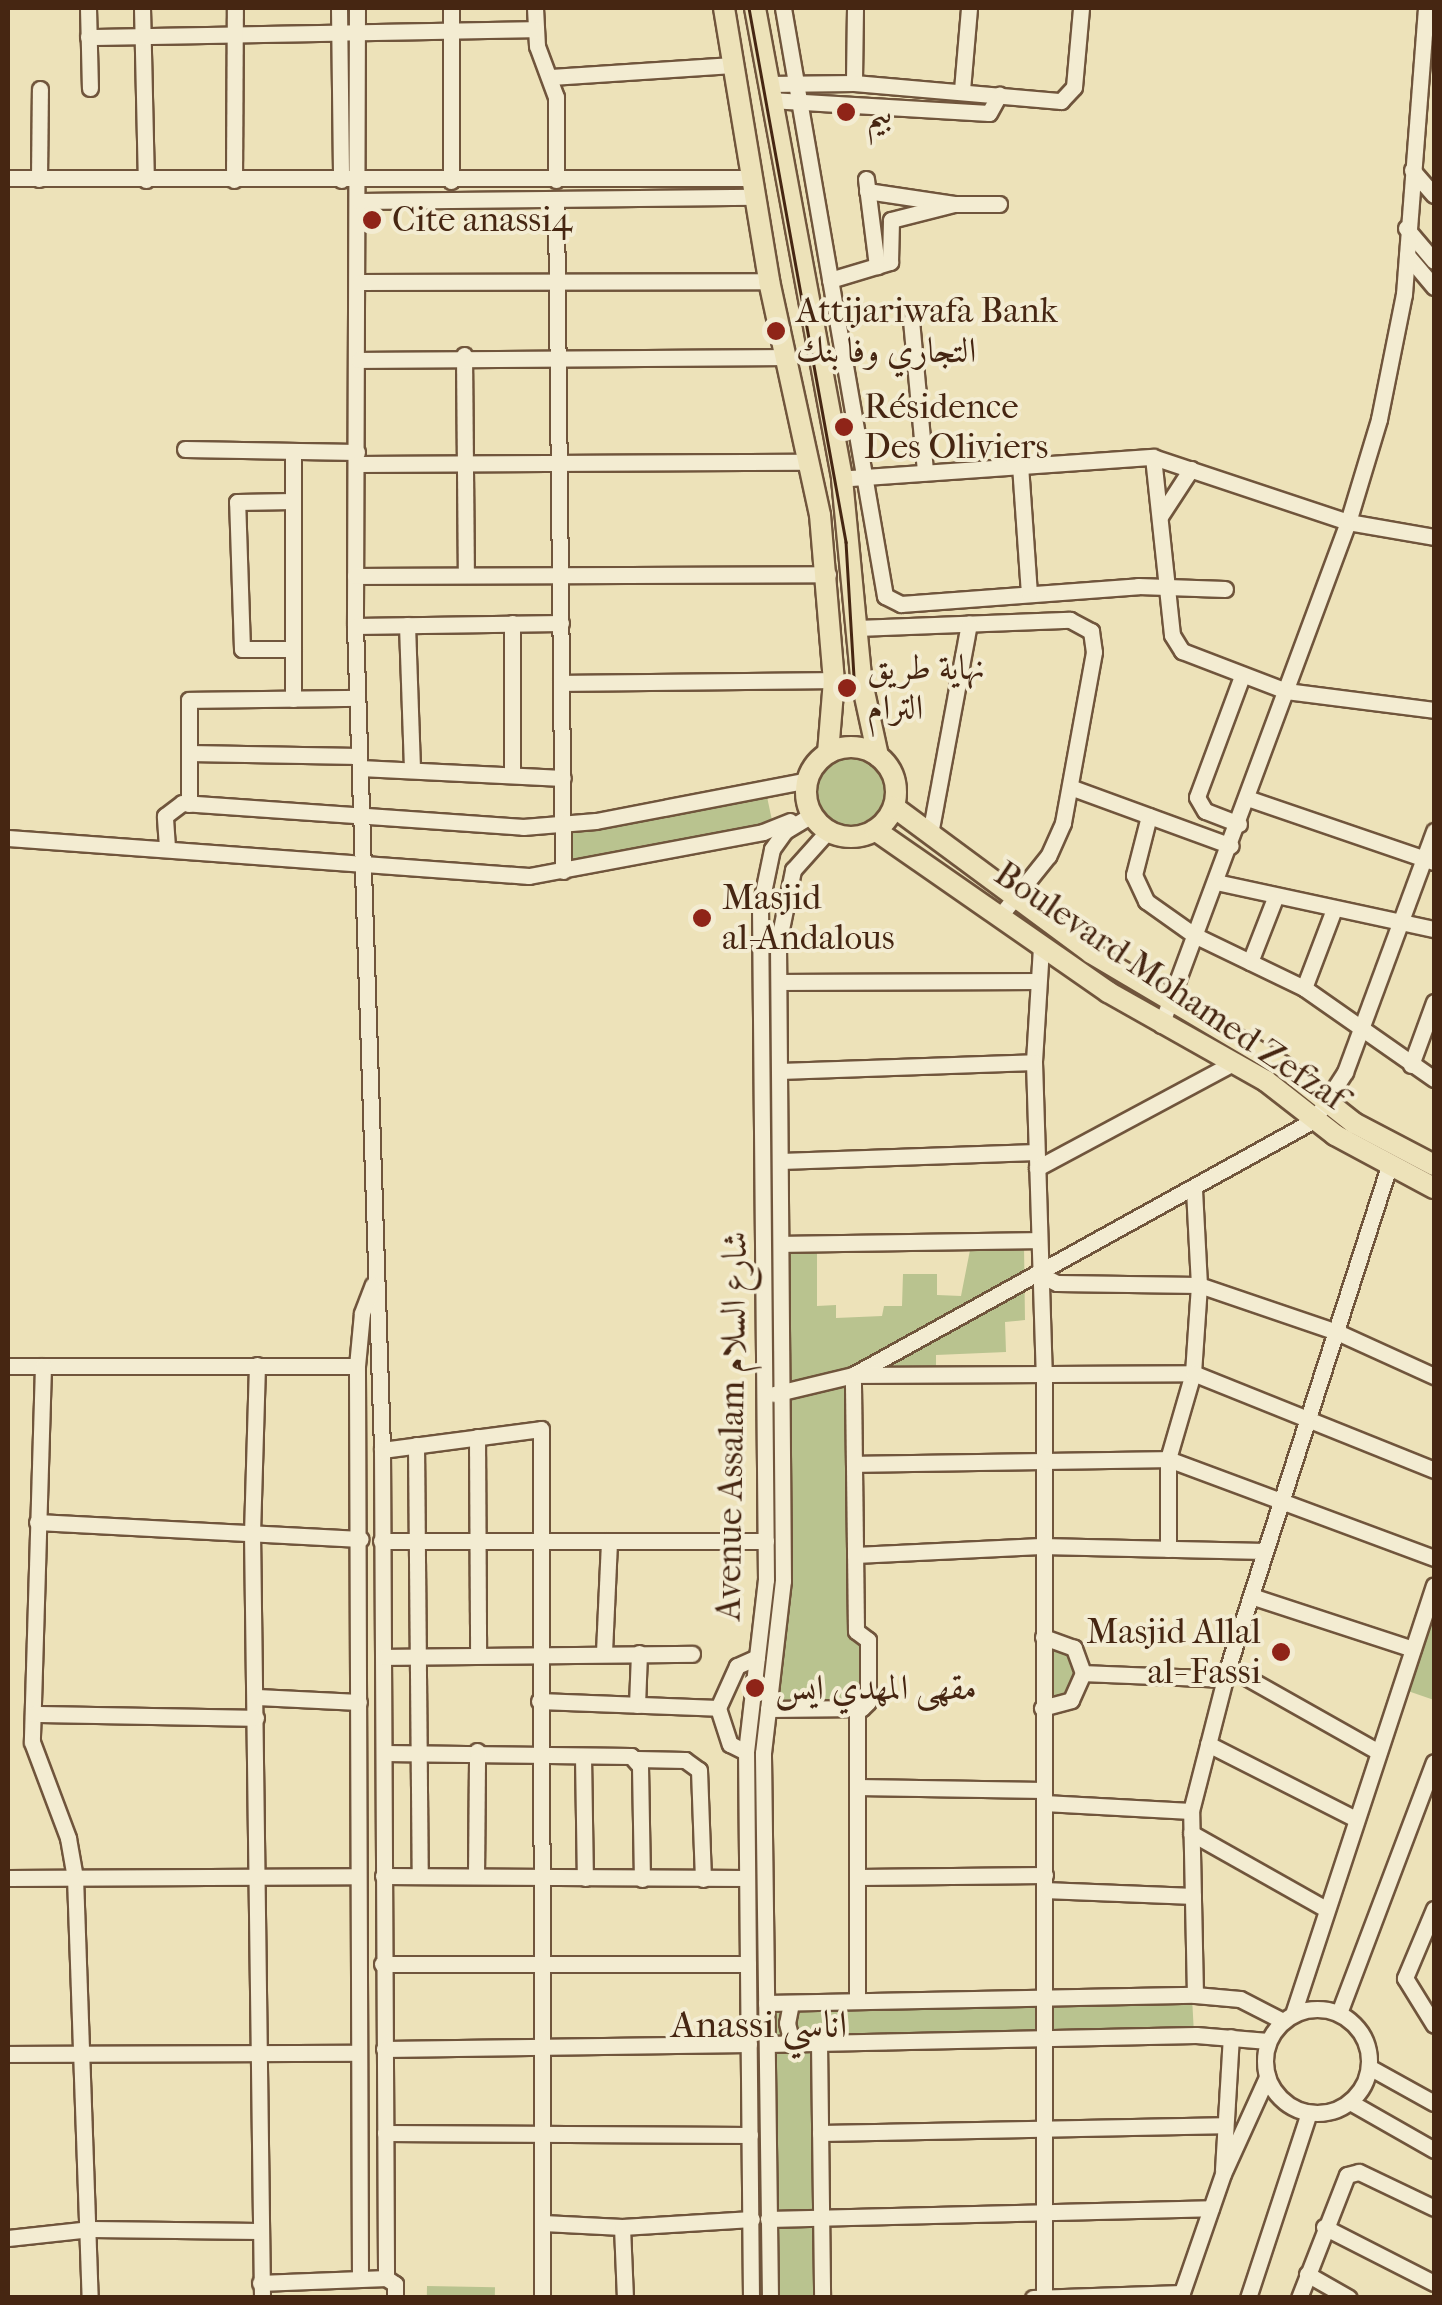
<!DOCTYPE html>
<meta charset="utf-8">
<style>
body{margin:0}
#map{position:relative;width:1442px;height:2305px;overflow:hidden;background:#ede2b9;font-family:"IM FELL French Canon",Amiri,serif}
div>[style]{position:absolute}
[style*='--x']{left:calc(var(--x)*1px);top:calc(var(--y)*1px);width:calc(var(--w)*1px);rotate:calc(var(--a)*1deg)}
.green>*{inset:0;background:#b9c38f;transform-origin:0 0}
.round{border-radius:50%}
.roads{filter:drop-shadow(2px 0 #70553c) drop-shadow(-2px 0 #70553c) drop-shadow(0 2px #70553c) drop-shadow(0 -2px #70553c)}
.minor>*{height:15px;margin:-7.5px;padding:0 7.5px;transform-origin:7.5px;border-radius:7.5px;background:#f3ecd2}
.minor>.ring{margin:-7.5px;padding:0;box-sizing:content-box;background:none;border:15px solid #f3ecd2;border-radius:50%}
.major>*{height:20px;margin:-10px;padding:0 10px;transform-origin:10px;border-radius:10px;background:#ede2b9}
.major>.ring{margin:-10px;padding:0;box-sizing:content-box;background:none;border:20px solid #ede2b9;border-radius:50%}
.tram>*{height:2.5px;margin:-1.25px;padding:0 1.25px;transform-origin:1.25px;border-radius:1.25px;background:#462612}
.dots>*{width:28px;height:28px;translate:-50% -50%;box-sizing:border-box;border:5px solid #f3ecd2;border-radius:50%}
span{translate:-50% -50%;white-space:nowrap;text-align:center;line-height:1.15;-webkit-text-stroke:8px #f3ecd2;paint-order:stroke}
.poi-label{font-size:35px;color:#462612}
.left{translate:0 -50%;text-align:left}
.right{translate:-100% -50%;text-align:right}
.street-label{font-size:35px;color:#462612}
.neighbourhood-label{font-size:38px;color:#462612}
.frame{position:absolute;inset:0;border:10px solid #462612;pointer-events:none}
</style>
<div id="map">
<div class="green">
<i class="round" style="left:815px;top:753px;width:74px;height:74px"></i>
<i style="left:766px;top:792px;width:34px;height:203px;rotate:78deg"></i>
<i style="clip-path:polygon(783px 1244px,817px 1251px,817px 1306px,836px 1305px,836px 1318px,882px 1316px,884px 1306px,902px 1306px,903px 1274px,937px 1274px,937px 1295px,961px 1296px,971px 1245px,1024px 1245px,1025px 1320px,1005px 1322px,1006px 1352px,936px 1355px,936px 1372px,854px 1376px,858px 1637px,866px 1638px,867px 1707px,768px 1709px,779px 1625px)"></i>
<i style="clip-path:polygon(1434px 1602px,1434px 1700px,1405px 1690px)"></i>
<i style="clip-path:polygon(1049px 1640px,1077px 1661px,1077px 1686px,1049px 1706px)"></i>
<i style="clip-path:polygon(1192px 1997px,1194px 2034px,820px 2042px,822px 2297px,770px 2297px,766px 2003px)"></i>
<i style="left:427px;top:2286px;width:68px;height:11px;rotate:1deg"></i>
</div>
<div class="roads">
<div class="minor">
<i style="--x:88;--y:8;--w:80;--a:88.6"></i>
<i style="--x:142;--y:8;--w:172;--a:88.7"></i>
<i style="--x:339;--y:8;--w:172;--a:89.3"></i>
<i style="--x:357;--y:8;--w:618;--a:90.19"></i>
<i style="--x:355;--y:626;--w:824;--a:88.12"></i>
<i style="--x:382;--y:1450;--w:828;--a:89.72"></i>
<i style="--x:386;--y:2278;--w:11;--a:34"></i>
<i style="--x:395;--y:2284;--w:14;--a:90"></i>
<i style="--x:535;--y:8;--w:38;--a:87"></i>
<i style="--x:537;--y:46;--w:54;--a:69.6"></i>
<i style="--x:556;--y:97;--w:83;--a:90"></i>
<i style="--x:783;--y:8;--w:597;--a:80.16"></i>
<i style="--x:885;--y:596;--w:18;--a:27"></i>
<i style="--x:901;--y:604;--w:238;--a:-4.3"></i>
<i style="--x:1138;--y:586;--w:87;--a:2"></i>
<i style="--x:855;--y:8;--w:75;--a:90.8"></i>
<i style="--x:854;--y:83;--w:208;--a:5"></i>
<i style="--x:1061;--y:101;--w:19;--a:-47"></i>
<i style="--x:1074;--y:87;--w:79;--a:-84.9"></i>
<i style="--x:88;--y:37;--w:448;--a:-1"></i>
<i style="--x:551;--y:77;--w:182;--a:-3.8"></i>
<i style="--x:768;--y:84;--w:86;--a:-0.7"></i>
<i style="--x:962;--y:90;--w:82;--a:-85.1"></i>
<i style="--x:770;--y:100;--w:219;--a:3.4"></i>
<i style="--x:989;--y:113;--w:21;--a:-61"></i>
<i style="--x:1412;--y:170;--w:33;--a:49"></i>
<i style="--x:8;--y:178;--w:744;--a:0"></i>
<i style="--x:39;--y:179;--w:90;--a:-89.4"></i>
<i style="--x:866;--y:179;--w:88;--a:82.8"></i>
<i style="--x:234;--y:180;--w:172;--a:-89.7"></i>
<i style="--x:451;--y:181;--w:173;--a:-90"></i>
<i style="--x:867;--y:191;--w:88;--a:8.5"></i>
<i style="--x:359;--y:201;--w:396;--a:-0.6"></i>
<i style="--x:556;--y:203;--w:668;--a:89.4"></i>
<i style="--x:1406;--y:228;--w:43;--a:49.7"></i>
<i style="--x:1407;--y:255;--w:42;--a:49.8"></i>
<i style="--x:830;--y:280;--w:63;--a:-16.7"></i>
<i style="--x:890;--y:262;--w:42;--a:-88.6"></i>
<i style="--x:891;--y:220;--w:65;--a:-14.3"></i>
<i style="--x:954;--y:204;--w:45;--a:0"></i>
<i style="--x:360;--y:282;--w:409;--a:-0.1"></i>
<i style="--x:911;--y:320;--w:153;--a:84.7"></i>
<i style="--x:464;--y:355;--w:217;--a:89.5"></i>
<i style="--x:359;--y:360;--w:425;--a:-0.4"></i>
<i style="--x:185;--y:449;--w:172;--a:1"></i>
<i style="--x:1153;--y:457;--w:179;--a:83.9"></i>
<i style="--x:1172;--y:635;--w:19;--a:58"></i>
<i style="--x:1182;--y:651;--w:111;--a:21"></i>
<i style="--x:1286;--y:691;--w:149;--a:7.3"></i>
<i style="--x:357;--y:464;--w:451;--a:-0.3"></i>
<i style="--x:1020;--y:465;--w:129;--a:86"></i>
<i style="--x:851;--y:478;--w:303;--a:-4"></i>
<i style="--x:1153;--y:457;--w:206;--a:18.4"></i>
<i style="--x:1348;--y:522;--w:87;--a:9.9"></i>
<i style="--x:1161;--y:515;--w:55;--a:-56.9"></i>
<i style="--x:355;--y:576;--w:473;--a:-0.2"></i>
<i style="--x:512;--y:623;--w:152;--a:90"></i>
<i style="--x:407;--y:625;--w:145;--a:88"></i>
<i style="--x:355;--y:626;--w:206;--a:-0.8"></i>
<i style="--x:857;--y:628;--w:213;--a:-2.2"></i>
<i style="--x:1070;--y:620;--w:24;--a:28"></i>
<i style="--x:1091;--y:631;--w:21;--a:82"></i>
<i style="--x:1094;--y:652;--w:174;--a:100.3"></i>
<i style="--x:1063;--y:823;--w:36;--a:114"></i>
<i style="--x:1048;--y:856;--w:77;--a:128.7"></i>
<i style="--x:293;--y:649;--w:51;--a:180"></i>
<i style="--x:242;--y:649;--w:147;--a:-91.9"></i>
<i style="--x:237;--y:502;--w:56;--a:-1"></i>
<i style="--x:561;--y:683;--w:273;--a:-0.6"></i>
<i style="--x:293;--y:699;--w:248;--a:-90"></i>
<i style="--x:189;--y:753;--w:170;--a:1"></i>
<i style="--x:360;--y:768;--w:203;--a:2.8"></i>
<i style="--x:1070;--y:787;--w:171;--a:20.1"></i>
<i style="--x:1247;--y:798;--w:198;--a:18.9"></i>
<i style="--x:189;--y:804;--w:104;--a:-90"></i>
<i style="--x:189;--y:700;--w:168;--a:-0.7"></i>
<i style="--x:1149;--y:816;--w:61;--a:104.3"></i>
<i style="--x:1134;--y:875;--w:29;--a:65"></i>
<i style="--x:1146;--y:901;--w:59;--a:35.3"></i>
<i style="--x:1194;--y:935;--w:122;--a:25.7"></i>
<i style="--x:1304;--y:988;--w:159;--a:35"></i>
<i style="--x:1239;--y:824;--w:36;--a:-159"></i>
<i style="--x:1205;--y:811;--w:16;--a:-120"></i>
<i style="--x:1197;--y:797;--w:129;--a:-69.6"></i>
<i style="--x:930;--y:834;--w:214;--a:-79.5"></i>
<i style="--x:8;--y:838;--w:522;--a:4.17"></i>
<i style="--x:529;--y:876;--w:238;--a:-10.6"></i>
<i style="--x:763;--y:832;--w:29;--a:-22"></i>
<i style="--x:167;--y:847;--w:31;--a:-94"></i>
<i style="--x:165;--y:816;--w:21;--a:-37"></i>
<i style="--x:182;--y:803;--w:342;--a:4"></i>
<i style="--x:523;--y:827;--w:73;--a:-4.7"></i>
<i style="--x:596;--y:821;--w:216;--a:-10.9"></i>
<i style="--x:1216;--y:882;--w:223;--a:12.2"></i>
<i style="--x:1041;--y:947;--w:115;--a:93.5"></i>
<i style="--x:1034;--y:1062;--w:311;--a:88.2"></i>
<i style="--x:1044;--y:1373;--w:925;--a:90"></i>
<i style="--x:1250;--y:962;--w:69;--a:-68.7"></i>
<i style="--x:779;--y:982;--w:256;--a:-0.2"></i>
<i style="--x:1304;--y:988;--w:85;--a:-69.2"></i>
<i style="--x:1161;--y:1025;--w:537;--a:-69.61"></i>
<i style="--x:1348;--y:522;--w:108;--a:-73.2"></i>
<i style="--x:1379;--y:419;--w:127;--a:-78.7"></i>
<i style="--x:1404;--y:294;--w:287;--a:-85.6"></i>
<i style="--x:1411;--y:1065;--w:67;--a:-69.9"></i>
<i style="--x:780;--y:1071;--w:254;--a:-2"></i>
<i style="--x:781;--y:1161;--w:255;--a:-2"></i>
<i style="--x:1037;--y:1168;--w:222;--a:-28.2"></i>
<i style="--x:783;--y:1244;--w:254;--a:-0.9"></i>
<i style="--x:1037;--y:1273;--w:22;--a:27"></i>
<i style="--x:1057;--y:1283;--w:142;--a:0.8"></i>
<i style="--x:1199;--y:1285;--w:146;--a:18.8"></i>
<i style="--x:1337;--y:1332;--w:107;--a:24.4"></i>
<i style="--x:257;--y:1365;--w:167;--a:91.7"></i>
<i style="--x:252;--y:1532;--w:766;--a:89.25"></i>
<i style="--x:8;--y:1366;--w:349;--a:0"></i>
<i style="--x:43;--y:1366;--w:376;--a:91.7"></i>
<i style="--x:32;--y:1742;--w:103;--a:69.4"></i>
<i style="--x:68;--y:1838;--w:40;--a:80"></i>
<i style="--x:75;--y:1877;--w:421;--a:88"></i>
<i style="--x:774;--y:1394;--w:81;--a:-13.5"></i>
<i style="--x:853;--y:1375;--w:527;--a:-28.95"></i>
<i style="--x:1314;--y:1120;--w:57;--a:-57.1"></i>
<i style="--x:1345;--y:1072;--w:257;--a:-69.7"></i>
<i style="--x:477;--y:1437;--w:216;--a:89.7"></i>
<i style="--x:416;--y:1445;--w:431;--a:89.5"></i>
<i style="--x:382;--y:1450;--w:160;--a:-7.5"></i>
<i style="--x:541;--y:1429;--w:869;--a:89.93"></i>
<i style="--x:854;--y:1464;--w:314;--a:-0.9"></i>
<i style="--x:1168;--y:1459;--w:284;--a:20.4"></i>
<i style="--x:37;--y:1522;--w:324;--a:3"></i>
<i style="--x:381;--y:1541;--w:228;--a:0"></i>
<i style="--x:1168;--y:1549;--w:90;--a:-90"></i>
<i style="--x:1168;--y:1459;--w:90;--a:-73.8"></i>
<i style="--x:1193;--y:1373;--w:88;--a:-86.1"></i>
<i style="--x:1199;--y:1285;--w:97;--a:-93"></i>
<i style="--x:855;--y:1555;--w:186;--a:-2.8"></i>
<i style="--x:1041;--y:1546;--w:224;--a:1.3"></i>
<i style="--x:1251;--y:1596;--w:170;--a:18.1"></i>
<i style="--x:604;--y:1652;--w:111;--a:-87.4"></i>
<i style="--x:609;--y:1541;--w:157;--a:0"></i>
<i style="--x:384;--y:1657;--w:308;--a:-0.6"></i>
<i style="--x:1228;--y:1667;--w:173;--a:29.4"></i>
<i style="--x:1083;--y:1673;--w:143;--a:2.4"></i>
<i style="--x:257;--y:1697;--w:102;--a:2.8"></i>
<i style="--x:539;--y:1701;--w:179;--a:2.2"></i>
<i style="--x:718;--y:1708;--w:38;--a:72"></i>
<i style="--x:730;--y:1744;--w:18;--a:27"></i>
<i style="--x:637;--y:1705;--w:52;--a:-87.8"></i>
<i style="--x:718;--y:1708;--w:46;--a:-65.7"></i>
<i style="--x:737;--y:1666;--w:22;--a:-24"></i>
<i style="--x:1042;--y:1708;--w:30;--a:-15"></i>
<i style="--x:1071;--y:1700;--w:30;--a:-66"></i>
<i style="--x:1083;--y:1673;--w:27;--a:-110"></i>
<i style="--x:1074;--y:1648;--w:33;--a:-160"></i>
<i style="--x:768;--y:1709;--w:94;--a:-0.6"></i>
<i style="--x:862;--y:1708;--w:8;--a:-45"></i>
<i style="--x:868;--y:1702;--w:62;--a:-90"></i>
<i style="--x:868;--y:1640;--w:15;--a:-143"></i>
<i style="--x:856;--y:1631;--w:256;--a:-90.7"></i>
<i style="--x:853;--y:1375;--w:340;--a:-0.3"></i>
<i style="--x:1193;--y:1373;--w:260;--a:21.9"></i>
<i style="--x:33;--y:1714;--w:223;--a:1"></i>
<i style="--x:1208;--y:1744;--w:166;--a:26.9"></i>
<i style="--x:384;--y:1753;--w:247;--a:0.7"></i>
<i style="--x:631;--y:1756;--w:13;--a:48"></i>
<i style="--x:640;--y:1766;--w:113;--a:89"></i>
<i style="--x:583;--y:1756;--w:122;--a:89.1"></i>
<i style="--x:637;--y:1759;--w:48;--a:1.2"></i>
<i style="--x:685;--y:1760;--w:17;--a:36"></i>
<i style="--x:699;--y:1770;--w:109;--a:87.9"></i>
<i style="--x:857;--y:1787;--w:187;--a:0.9"></i>
<i style="--x:1044;--y:1803;--w:147;--a:3.1"></i>
<i style="--x:1191;--y:1833;--w:155;--a:29.4"></i>
<i style="--x:383;--y:1876;--w:364;--a:0.3"></i>
<i style="--x:476;--y:1876;--w:125;--a:-89.5"></i>
<i style="--x:858;--y:1877;--w:187;--a:-0.6"></i>
<i style="--x:8;--y:1878;--w:350;--a:-0.3"></i>
<i style="--x:1045;--y:1890;--w:148;--a:2.3"></i>
<i style="--x:1434;--y:1909;--w:75;--a:112.8"></i>
<i style="--x:1405;--y:1978;--w:55;--a:58.3"></i>
<i style="--x:382;--y:1964;--w:366;--a:0"></i>
<i style="--x:1195;--y:1995;--w:184;--a:-91.2"></i>
<i style="--x:1191;--y:1811;--w:149;--a:-75.6"></i>
<i style="--x:1228;--y:1667;--w:526;--a:-72.18"></i>
<i style="--x:857;--y:2001;--w:294;--a:-90"></i>
<i style="--x:766;--y:2003;--w:429;--a:-1.1"></i>
<i style="--x:1195;--y:1995;--w:45;--a:5.1"></i>
<i style="--x:1240;--y:1999;--w:48;--a:27.1"></i>
<i style="--x:791;--y:2003;--w:20;--a:101"></i>
<i style="--x:787;--y:2023;--w:21;--a:76"></i>
<i class="ring" style="left:1265px;top:2009px;width:89px;height:89px"></i>
<i style="--x:1339;--y:2013;--w:268;--a:-69.3"></i>
<i style="--x:1293;--y:2014;--w:451;--a:-71.8"></i>
<i style="--x:819;--y:2042;--w:256;--a:89.3"></i>
<i style="--x:767;--y:2044;--w:429;--a:-1.2"></i>
<i style="--x:1196;--y:2035;--w:72;--a:4.8"></i>
<i style="--x:384;--y:2049;--w:365;--a:-0.8"></i>
<i style="--x:8;--y:2054;--w:351;--a:-0.2"></i>
<i style="--x:1369;--y:2067;--w:74;--a:29"></i>
<i style="--x:1350;--y:2102;--w:97;--a:29.7"></i>
<i style="--x:385;--y:2133;--w:365;--a:0.3"></i>
<i style="--x:820;--y:2133;--w:402;--a:-1.1"></i>
<i style="--x:1223;--y:2170;--w:133;--a:-86.6"></i>
<i style="--x:768;--y:2219;--w:443;--a:-1.4"></i>
<i style="--x:543;--y:2223;--w:79;--a:2.9"></i>
<i style="--x:622;--y:2227;--w:71;--a:87.6"></i>
<i style="--x:622;--y:2227;--w:130;--a:-3.5"></i>
<i style="--x:1324;--y:2227;--w:123;--a:27"></i>
<i style="--x:8;--y:2238;--w:83;--a:-6.2"></i>
<i style="--x:91;--y:2229;--w:168;--a:0.7"></i>
<i style="--x:1307;--y:2274;--w:48;--a:29.7"></i>
<i style="--x:360;--y:2278;--w:912;--a:-90.19"></i>
<i style="--x:357;--y:1366;--w:53;--a:-84.6"></i>
<i style="--x:362;--y:1313;--w:30;--a:-69"></i>
<i style="--x:260;--y:2283;--w:126;--a:-2.3"></i>
<i style="--x:751;--y:2298;--w:546;--a:-90.52"></i>
<i style="--x:746;--y:1752;--w:173;--a:-83.4"></i>
<i style="--x:766;--y:1580;--w:673;--a:-90.51"></i>
<i style="--x:760;--y:907;--w:59;--a:-78.3"></i>
<i style="--x:772;--y:849;--w:22;--a:-54"></i>
<i style="--x:785;--y:831;--w:31;--a:-31"></i>
<i style="--x:770;--y:2298;--w:545;--a:-90.74"></i>
<i style="--x:763;--y:1753;--w:173;--a:-83.4"></i>
<i style="--x:783;--y:1581;--w:637;--a:-90.45"></i>
<i style="--x:778;--y:944;--w:76;--a:-78.5"></i>
<i style="--x:793;--y:870;--w:51;--a:-48.2"></i>
<i style="--x:1033;--y:2298;--w:149;--a:-1.9"></i>
<i style="--x:1180;--y:2298;--w:131;--a:-70.9"></i>
<i style="--x:1223;--y:2174;--w:107;--a:-65.6"></i>
<i style="--x:1248;--y:2298;--w:195;--a:-71.8"></i>
<i style="--x:1299;--y:2298;--w:132;--a:-68.7"></i>
<i style="--x:1347;--y:2175;--w:12;--a:-14"></i>
<i style="--x:1359;--y:2172;--w:83;--a:25.6"></i>
</div>
<div class="major">
<i style="--x:724;--y:8;--w:277;--a:80.6"></i>
<i style="--x:769;--y:281;--w:239;--a:77.7"></i>
<i style="--x:820;--y:515;--w:166;--a:85.2"></i>
<i style="--x:834;--y:680;--w:73;--a:94.7"></i>
<i style="--x:755;--y:8;--w:479;--a:79.5"></i>
<i style="--x:842;--y:479;--w:200;--a:84.5"></i>
<i style="--x:861;--y:678;--w:80;--a:77.7"></i>
<i class="ring" style="left:806px;top:747px;width:70px;height:70px"></i>
<i style="--x:894;--y:807;--w:245;--a:36.5"></i>
<i style="--x:1091;--y:953;--w:222;--a:30.6"></i>
<i style="--x:1282;--y:1066;--w:92;--a:38.4"></i>
<i style="--x:1354;--y:1123;--w:90;--a:27.7"></i>
<i style="--x:875;--y:830;--w:284;--a:34.8"></i>
<i style="--x:1108;--y:992;--w:181;--a:29.4"></i>
<i style="--x:1266;--y:1081;--w:88;--a:38"></i>
<i style="--x:1335;--y:1135;--w:112;--a:28.2"></i>
</div>
</div>
<div class="tram">
<i style="--x:749;--y:8;--w:543;--a:79.7"></i>
<i style="--x:846;--y:542;--w:151;--a:86.6"></i>
</div>
<div class="dots">
<i style="left:846px;top:112px;background:#8f2418"></i>
<i style="left:372px;top:220px;background:#8f2418"></i>
<i style="left:776px;top:331px;background:#8f2418"></i>
<i style="left:844px;top:427px;background:#8f2418"></i>
<i style="left:847px;top:688px;background:#8f2418"></i>
<i style="left:702px;top:918px;background:#8f2418"></i>
<i style="left:1281px;top:1652px;background:#8f2418"></i>
<i style="left:755px;top:1688px;background:#8f2418"></i>
</div>
<div class="poi-label">
<span class="left" style="left:866px;top:112px">بيم</span>
<span class="left" style="left:392px;top:220px">Cite anassi4</span>
<span class="left" style="left:796px;top:331px">Attijariwafa Bank<br>التجاري وفا بنك</span>
<span class="left" style="left:864px;top:427px">Résidence<br>Des Oliviers</span>
<span class="left" style="left:867px;top:688px">نهاية طريق<br>الترام</span>
<span class="left" style="left:722px;top:918px">Masjid<br>al-Andalous</span>
<span class="right" style="left:1261px;top:1652px">Masjid Allal<br>al- Fassi</span>
<span class="left" style="left:775px;top:1688px">مقهى المهدي ايس</span>
</div>
<div class="street-label">
<span style="left:1170px;top:986px;rotate:34deg">Boulevard Mohamed Zefzaf</span>
<span style="left:732px;top:1426px;rotate:-89deg">Avenue Assalam شارع السلام</span>
</div>
<div class="neighbourhood-label">
<span style="left:759px;top:2025px">Anassi اناسي</span>
</div>
<div class="frame"></div>
</div>
